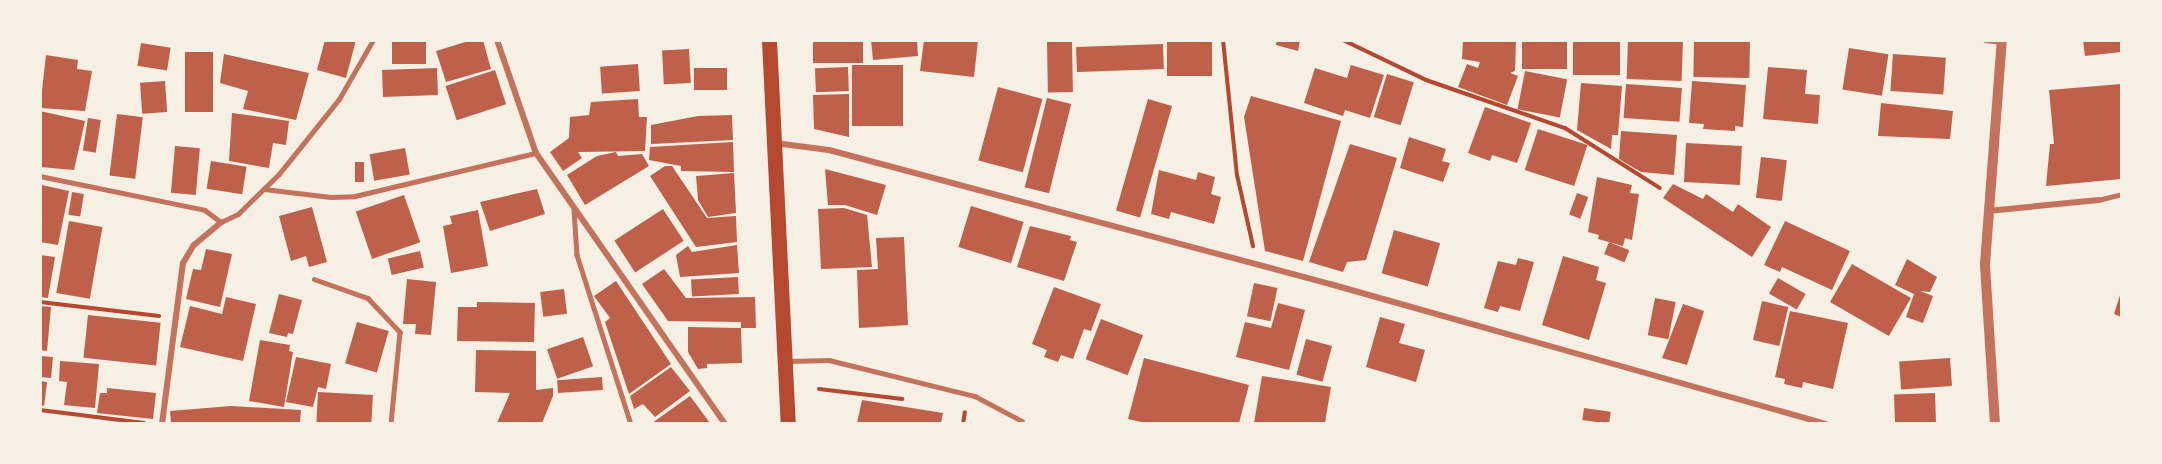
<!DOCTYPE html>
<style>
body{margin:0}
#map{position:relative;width:2162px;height:464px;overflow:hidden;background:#f6efe4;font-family:Signika,sans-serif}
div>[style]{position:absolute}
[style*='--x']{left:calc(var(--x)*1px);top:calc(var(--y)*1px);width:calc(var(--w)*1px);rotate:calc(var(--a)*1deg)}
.building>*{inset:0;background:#bf614a;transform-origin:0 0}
.path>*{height:4px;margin:-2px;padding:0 2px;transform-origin:2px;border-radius:2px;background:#b5482f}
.service>*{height:4.5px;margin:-2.25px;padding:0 2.25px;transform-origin:2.25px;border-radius:2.25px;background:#c5725c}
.minor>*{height:6px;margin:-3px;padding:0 3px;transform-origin:3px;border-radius:3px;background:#c5725c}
.tertiary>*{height:10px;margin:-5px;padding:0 5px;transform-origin:5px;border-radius:5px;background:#c5725c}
.primary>*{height:15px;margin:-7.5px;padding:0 7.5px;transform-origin:7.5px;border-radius:7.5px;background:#b5482f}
span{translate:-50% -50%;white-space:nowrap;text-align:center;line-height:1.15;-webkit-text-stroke:6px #f6efe4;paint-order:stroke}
.frame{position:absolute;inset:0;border:42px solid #f6efe4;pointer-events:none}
</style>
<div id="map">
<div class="building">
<i style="clip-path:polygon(325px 40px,356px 40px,346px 78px,317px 70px)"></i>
<i style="left:392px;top:40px;width:34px;height:24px"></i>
<i style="clip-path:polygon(472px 40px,483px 40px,491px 69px,446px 82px,436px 51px)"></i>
<i style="left:813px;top:40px;width:50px;height:23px"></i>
<i style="clip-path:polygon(871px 40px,917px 40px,918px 56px,873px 60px)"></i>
<i style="clip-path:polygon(924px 40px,978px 40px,974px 77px,920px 71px)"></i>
<i style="left:1167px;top:40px;width:45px;height:36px"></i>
<i style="clip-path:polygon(1277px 40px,1300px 40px,1298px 51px,1276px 45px)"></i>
<i style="clip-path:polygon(1463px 40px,1516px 40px,1515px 71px,1510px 73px,1518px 76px,1507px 105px,1458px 87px,1467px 64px,1478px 68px,1480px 62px,1462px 59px)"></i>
<i style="left:1522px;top:40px;width:45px;height:29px"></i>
<i style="left:1573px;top:40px;width:47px;height:35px"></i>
<i style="left:1628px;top:40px;width:55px;height:39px;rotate:2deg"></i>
<i style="left:1694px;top:40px;width:56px;height:37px;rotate:1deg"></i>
<i style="clip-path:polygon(2083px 40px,2121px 40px,2121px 52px,2085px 56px)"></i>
<i style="left:1072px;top:41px;width:51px;height:25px;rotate:89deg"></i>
<i style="left:141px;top:43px;width:30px;height:23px;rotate:9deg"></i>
<i style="left:1163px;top:44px;width:25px;height:87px;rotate:88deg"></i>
<i style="left:1849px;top:48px;width:40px;height:42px;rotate:9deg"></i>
<i style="left:689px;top:49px;width:34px;height:27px;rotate:87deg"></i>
<i style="left:185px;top:52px;width:28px;height:60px"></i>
<i style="clip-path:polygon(224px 54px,309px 73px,296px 120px,243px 109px,248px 91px,220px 83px)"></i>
<i style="left:1893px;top:54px;width:53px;height:37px;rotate:4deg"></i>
<i style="clip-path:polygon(46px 55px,78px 60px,77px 69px,92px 71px,85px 111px,40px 108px)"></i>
<i style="left:638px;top:64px;width:27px;height:38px;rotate:86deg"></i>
<i style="left:852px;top:65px;width:51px;height:61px"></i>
<i style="clip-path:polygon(1351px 65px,1384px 75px,1370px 118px,1345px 110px,1343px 116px,1304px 103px,1315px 68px,1347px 78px)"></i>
<i style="left:848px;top:67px;width:24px;height:33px;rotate:88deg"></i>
<i style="clip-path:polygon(1768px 67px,1807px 70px,1805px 94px,1820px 95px,1818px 124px,1763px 119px)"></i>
<i style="left:437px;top:68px;width:27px;height:55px;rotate:88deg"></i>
<i style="left:694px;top:68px;width:33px;height:22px"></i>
<i style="left:495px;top:70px;width:36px;height:52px;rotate:72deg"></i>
<i style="left:1525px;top:71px;width:43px;height:39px;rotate:11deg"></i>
<i style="left:1387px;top:74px;width:28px;height:45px;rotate:17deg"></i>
<i style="left:165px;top:81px;width:31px;height:25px;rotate:86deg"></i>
<i style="clip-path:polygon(1692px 81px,1746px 85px,1743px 127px,1735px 126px,1735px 131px,1703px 129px,1704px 124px,1689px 123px)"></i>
<i style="clip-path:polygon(1581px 83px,1622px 86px,1618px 135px,1612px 135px,1611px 149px,1577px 130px)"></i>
<i style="left:1626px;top:84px;width:56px;height:34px;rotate:4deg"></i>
<i style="clip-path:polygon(2121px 84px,2121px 179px,2046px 186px,2050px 144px,2054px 144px,2049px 90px)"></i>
<i style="left:998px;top:87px;width:46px;height:76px;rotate:15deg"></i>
<i style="clip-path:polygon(849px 94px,849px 137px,814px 129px,813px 95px)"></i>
<i style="clip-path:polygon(1251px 96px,1341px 121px,1303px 261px,1265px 251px,1244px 117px)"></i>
<i style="left:1047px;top:98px;width:25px;height:92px;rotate:14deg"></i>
<i style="clip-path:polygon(638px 99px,639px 117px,647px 117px,645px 151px,578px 152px,582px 158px,563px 171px,550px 152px,569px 138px,570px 117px,589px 115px,591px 102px)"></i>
<i style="left:1148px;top:99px;width:25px;height:116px;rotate:16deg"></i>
<i style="clip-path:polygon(1881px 103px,1953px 111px,1950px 139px,1878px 136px)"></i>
<i style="clip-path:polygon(1485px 107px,1531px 123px,1517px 163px,1492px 155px,1490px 161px,1468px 153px)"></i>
<i style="clip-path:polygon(40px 111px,85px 121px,74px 170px,40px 167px)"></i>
<i style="clip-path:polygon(232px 113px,289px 121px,286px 145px,273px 143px,269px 168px,229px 161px)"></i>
<i style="left:117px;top:114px;width:26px;height:62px;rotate:7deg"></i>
<i style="clip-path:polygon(732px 115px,733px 140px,651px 144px,651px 125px,698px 116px)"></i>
<i style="left:88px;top:118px;width:13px;height:33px;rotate:9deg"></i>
<i style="left:1538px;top:129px;width:52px;height:43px;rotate:18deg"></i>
<i style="clip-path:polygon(1621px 131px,1677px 135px,1674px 175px,1641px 172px,1619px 159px)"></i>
<i style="clip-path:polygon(1409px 137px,1446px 149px,1442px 161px,1450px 163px,1443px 182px,1400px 168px)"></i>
<i style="clip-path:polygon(733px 142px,734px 172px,681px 171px,681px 166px,649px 160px,650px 147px)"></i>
<i style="left:1686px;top:143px;width:56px;height:39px;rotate:3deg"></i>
<i style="clip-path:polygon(1350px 144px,1397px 158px,1366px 260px,1347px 262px,1343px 272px,1309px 262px)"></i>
<i style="left:175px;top:146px;width:25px;height:47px;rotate:5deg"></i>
<i style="left:405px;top:148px;width:27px;height:36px;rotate:80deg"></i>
<i style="clip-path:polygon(616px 152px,618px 156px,642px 154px,649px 166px,585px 205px,567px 175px,597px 156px)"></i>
<i style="left:1761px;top:157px;width:26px;height:41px;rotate:7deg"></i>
<i style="left:211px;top:161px;width:36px;height:28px;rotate:9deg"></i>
<i style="left:355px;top:162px;width:9px;height:20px"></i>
<i style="clip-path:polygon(665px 166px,672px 166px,707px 218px,736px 216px,737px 242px,696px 247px,650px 176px)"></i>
<i style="clip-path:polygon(825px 169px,886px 185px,877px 215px,845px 205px,828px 205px)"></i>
<i style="clip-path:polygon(1159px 170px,1196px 180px,1198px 172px,1215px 177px,1211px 194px,1221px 197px,1214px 224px,1171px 212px,1169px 219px,1151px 214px)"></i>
<i style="clip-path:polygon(734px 173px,736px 213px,708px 217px,698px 200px,696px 176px)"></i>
<i style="clip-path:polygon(1597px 177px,1632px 185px,1630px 193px,1639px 194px,1632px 240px,1625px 238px,1623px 246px,1598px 239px,1599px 235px,1588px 232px)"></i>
<i style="clip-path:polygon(1673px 184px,1703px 199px,1706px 194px,1733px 212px,1738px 204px,1771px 227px,1752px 257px,1663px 198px)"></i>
<i style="clip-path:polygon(42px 185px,69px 191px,58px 245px,40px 242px)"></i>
<i style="clip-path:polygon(537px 189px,545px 214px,490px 231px,480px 202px)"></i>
<i style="left:72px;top:192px;width:12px;height:23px;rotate:9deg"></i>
<i style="left:1577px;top:193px;width:12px;height:23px;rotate:20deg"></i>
<i style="left:404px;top:195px;width:50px;height:51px;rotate:71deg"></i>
<i style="left:971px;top:206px;width:55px;height:43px;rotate:17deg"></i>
<i style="clip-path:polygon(312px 207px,327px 262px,309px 267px,306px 256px,291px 261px,279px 216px)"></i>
<i style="clip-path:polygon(844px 208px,867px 215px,872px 267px,821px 269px,818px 209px)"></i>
<i style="left:663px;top:209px;width:38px;height:58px;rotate:57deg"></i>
<i style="clip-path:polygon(478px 210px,488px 266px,451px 273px,443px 226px,452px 224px,450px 216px)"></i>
<i style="left:69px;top:221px;width:34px;height:73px;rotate:10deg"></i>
<i style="clip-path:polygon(1785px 221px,1850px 251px,1832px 290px,1782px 267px,1780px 272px,1764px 265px)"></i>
<i style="clip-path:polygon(1030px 226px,1071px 236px,1070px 240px,1077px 242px,1064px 281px,1017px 267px)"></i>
<i style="left:1394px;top:230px;width:48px;height:45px;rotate:16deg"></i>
<i style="clip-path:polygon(904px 237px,908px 325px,859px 328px,857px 270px,878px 269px,876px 238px)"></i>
<i style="left:1609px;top:242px;width:22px;height:13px;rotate:22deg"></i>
<i style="clip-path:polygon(737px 245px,739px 273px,680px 277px,676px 255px,688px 246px,692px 252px)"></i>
<i style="clip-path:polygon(206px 249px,232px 254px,220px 307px,186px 299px,193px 269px,201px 270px)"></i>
<i style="left:420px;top:251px;width:17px;height:33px;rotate:77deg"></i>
<i style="clip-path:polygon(40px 255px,55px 257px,48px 298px,40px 297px)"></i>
<i style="clip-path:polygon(1563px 256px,1599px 267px,1596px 280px,1606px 283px,1589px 340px,1542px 325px)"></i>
<i style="clip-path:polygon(1518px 258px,1534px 262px,1520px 311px,1500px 306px,1498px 312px,1484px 308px,1498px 261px,1516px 265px)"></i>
<i style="clip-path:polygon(1907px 259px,1937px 277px,1930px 292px,1920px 291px,1933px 296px,1923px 323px,1906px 317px,1914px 294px,1895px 285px)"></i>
<i style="left:1852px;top:264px;width:68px;height:44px;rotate:30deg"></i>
<i style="clip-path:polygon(664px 269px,686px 298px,755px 297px,756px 328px,741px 328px,742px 363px,707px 364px,707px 368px,698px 369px,688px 352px,688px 327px,741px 328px,741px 322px,668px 321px,642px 284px)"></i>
<i style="left:738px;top:277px;width:17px;height:47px;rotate:87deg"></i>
<i style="left:1778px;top:278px;width:32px;height:18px;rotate:30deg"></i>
<i style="clip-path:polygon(407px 279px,436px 282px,431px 335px,415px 334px,416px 324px,403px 324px)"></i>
<i style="clip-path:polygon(616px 281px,671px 364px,629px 394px,605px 322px,610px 318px,594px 296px)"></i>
<i style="left:1254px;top:283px;width:24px;height:34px;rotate:12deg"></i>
<i style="clip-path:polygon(1054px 287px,1101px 304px,1091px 331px,1084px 329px,1073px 359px,1061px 355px,1058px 362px,1044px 357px,1047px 350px,1032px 344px)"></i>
<i style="left:564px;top:289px;width:25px;height:24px;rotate:83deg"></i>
<i style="clip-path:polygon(2121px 292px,2121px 317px,2114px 314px)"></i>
<i style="clip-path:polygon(279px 294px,302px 300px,293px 334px,288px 333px,287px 337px,269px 333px)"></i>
<i style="clip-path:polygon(226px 297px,256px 304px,243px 361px,180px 347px,190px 306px,222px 314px)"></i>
<i style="left:1655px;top:298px;width:21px;height:38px;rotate:11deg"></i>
<i style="left:1762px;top:301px;width:27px;height:40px;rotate:13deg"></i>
<i style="clip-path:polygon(477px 302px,535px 303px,534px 342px,457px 341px,458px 307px,477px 307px)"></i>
<i style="clip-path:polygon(1278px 303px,1305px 310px,1289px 370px,1236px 357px,1245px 322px,1271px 328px)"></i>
<i style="clip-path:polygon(1683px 304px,1704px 311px,1687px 365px,1662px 358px)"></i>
<i style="clip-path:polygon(40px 306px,51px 307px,47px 351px,40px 350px)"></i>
<i style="clip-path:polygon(1790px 311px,1848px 323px,1833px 389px,1803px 382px,1802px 388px,1784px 384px,1785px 379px,1775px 377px)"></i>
<i style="left:88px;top:315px;width:73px;height:43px;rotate:6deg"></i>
<i style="clip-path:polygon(1380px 317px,1405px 324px,1399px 343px,1425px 350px,1416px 382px,1366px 367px)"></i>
<i style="left:1101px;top:319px;width:45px;height:43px;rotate:21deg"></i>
<i style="left:357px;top:322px;width:33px;height:43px;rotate:16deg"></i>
<i style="left:583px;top:337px;width:31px;height:38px;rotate:71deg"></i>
<i style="left:1306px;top:339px;width:27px;height:37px;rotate:15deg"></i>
<i style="clip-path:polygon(260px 340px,290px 345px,289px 351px,293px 352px,284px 407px,249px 401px)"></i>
<i style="clip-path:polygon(476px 350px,536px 351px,536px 390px,553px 388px,553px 396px,542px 423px,497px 423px,510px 393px,475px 392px)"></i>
<i style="clip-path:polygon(40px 356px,53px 357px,51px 378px,40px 377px)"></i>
<i style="clip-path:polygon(296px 357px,331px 364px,326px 389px,318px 387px,313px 407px,286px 402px)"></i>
<i style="clip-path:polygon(1144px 358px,1249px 385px,1239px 423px,1146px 423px,1128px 419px)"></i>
<i style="left:1950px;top:358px;width:28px;height:51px;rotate:86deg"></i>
<i style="clip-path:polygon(60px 361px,99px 364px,95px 408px,64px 405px,67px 382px,59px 381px)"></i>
<i style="clip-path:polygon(671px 367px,690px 391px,655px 417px,643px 404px,634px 409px,630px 396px)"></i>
<i style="clip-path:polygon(1262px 376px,1331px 387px,1325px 423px,1254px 423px)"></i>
<i style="left:602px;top:377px;width:13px;height:45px;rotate:86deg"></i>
<i style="clip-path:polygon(40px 381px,47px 382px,44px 406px,40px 405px)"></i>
<i style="clip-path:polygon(107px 388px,156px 393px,153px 419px,97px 413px,100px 393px,107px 393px)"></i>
<i style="left:318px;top:392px;width:55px;height:31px;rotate:3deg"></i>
<i style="left:1935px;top:393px;width:29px;height:41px;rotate:88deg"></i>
<i style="clip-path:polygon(690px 396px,710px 423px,652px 423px)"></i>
<i style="clip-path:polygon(862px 400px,943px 413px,941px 423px,857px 423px)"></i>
<i style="clip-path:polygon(231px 406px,301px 410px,300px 423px,171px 423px,170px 411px)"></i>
<i style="left:1584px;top:408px;width:27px;height:12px;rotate:8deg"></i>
</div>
<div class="path">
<i style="--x:1223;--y:40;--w:136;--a:84.1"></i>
<i style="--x:1237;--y:175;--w:73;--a:77.3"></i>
<i style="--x:1343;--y:40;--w:92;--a:25.7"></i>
<i style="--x:1426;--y:80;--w:147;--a:19.1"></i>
<i style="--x:1565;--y:128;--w:112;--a:32.3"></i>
<i style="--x:40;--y:302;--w:120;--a:6.7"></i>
<i style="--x:819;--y:389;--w:84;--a:6.9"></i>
<i style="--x:40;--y:410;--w:105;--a:7.1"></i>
<i style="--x:963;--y:424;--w:12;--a:-81"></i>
</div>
<div class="service">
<i style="--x:40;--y:176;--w:168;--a:11.6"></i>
<i style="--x:205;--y:210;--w:20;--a:37"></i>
<i style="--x:221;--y:222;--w:19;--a:-25"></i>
<i style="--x:238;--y:214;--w:57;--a:-44.3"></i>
<i style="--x:279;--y:174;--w:96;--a:-51.3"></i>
<i style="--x:339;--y:99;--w:68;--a:-60"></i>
<i style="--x:264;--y:189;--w:67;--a:6.8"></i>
<i style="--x:331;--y:197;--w:24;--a:-2"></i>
<i style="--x:355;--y:196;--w:186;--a:-13.4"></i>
<i style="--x:2098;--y:200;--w:25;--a:-14"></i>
<i style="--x:574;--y:210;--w:45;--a:86.2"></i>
<i style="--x:577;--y:255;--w:177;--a:72.3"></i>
<i style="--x:314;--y:279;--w:57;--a:19.4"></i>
<i style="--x:368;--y:298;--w:47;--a:46.7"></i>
<i style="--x:400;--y:332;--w:92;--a:95.6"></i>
<i style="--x:789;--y:361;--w:40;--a:-1.4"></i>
<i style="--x:829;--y:360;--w:150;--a:13.9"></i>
<i style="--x:975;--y:396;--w:53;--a:28"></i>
</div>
<div class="minor">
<i style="--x:497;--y:40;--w:120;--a:71"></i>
<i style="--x:536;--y:153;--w:330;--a:55.1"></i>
<i style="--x:1986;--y:40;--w:16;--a:7"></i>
<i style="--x:775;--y:143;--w:54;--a:7.4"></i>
<i style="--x:829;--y:150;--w:519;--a:14.97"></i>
<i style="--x:1330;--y:284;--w:515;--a:15.76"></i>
<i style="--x:1988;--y:211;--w:111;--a:-5.7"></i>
<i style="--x:162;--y:424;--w:162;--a:-82.6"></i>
<i style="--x:183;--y:263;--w:21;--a:-59"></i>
<i style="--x:194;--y:245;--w:35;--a:-40"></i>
</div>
<div class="tertiary">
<i style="--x:1995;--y:424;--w:160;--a:-93.6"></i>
<i style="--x:1985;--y:264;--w:225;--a:-85.7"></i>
</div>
<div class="primary">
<i style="--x:769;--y:40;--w:384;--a:87.2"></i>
</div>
<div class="frame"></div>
</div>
